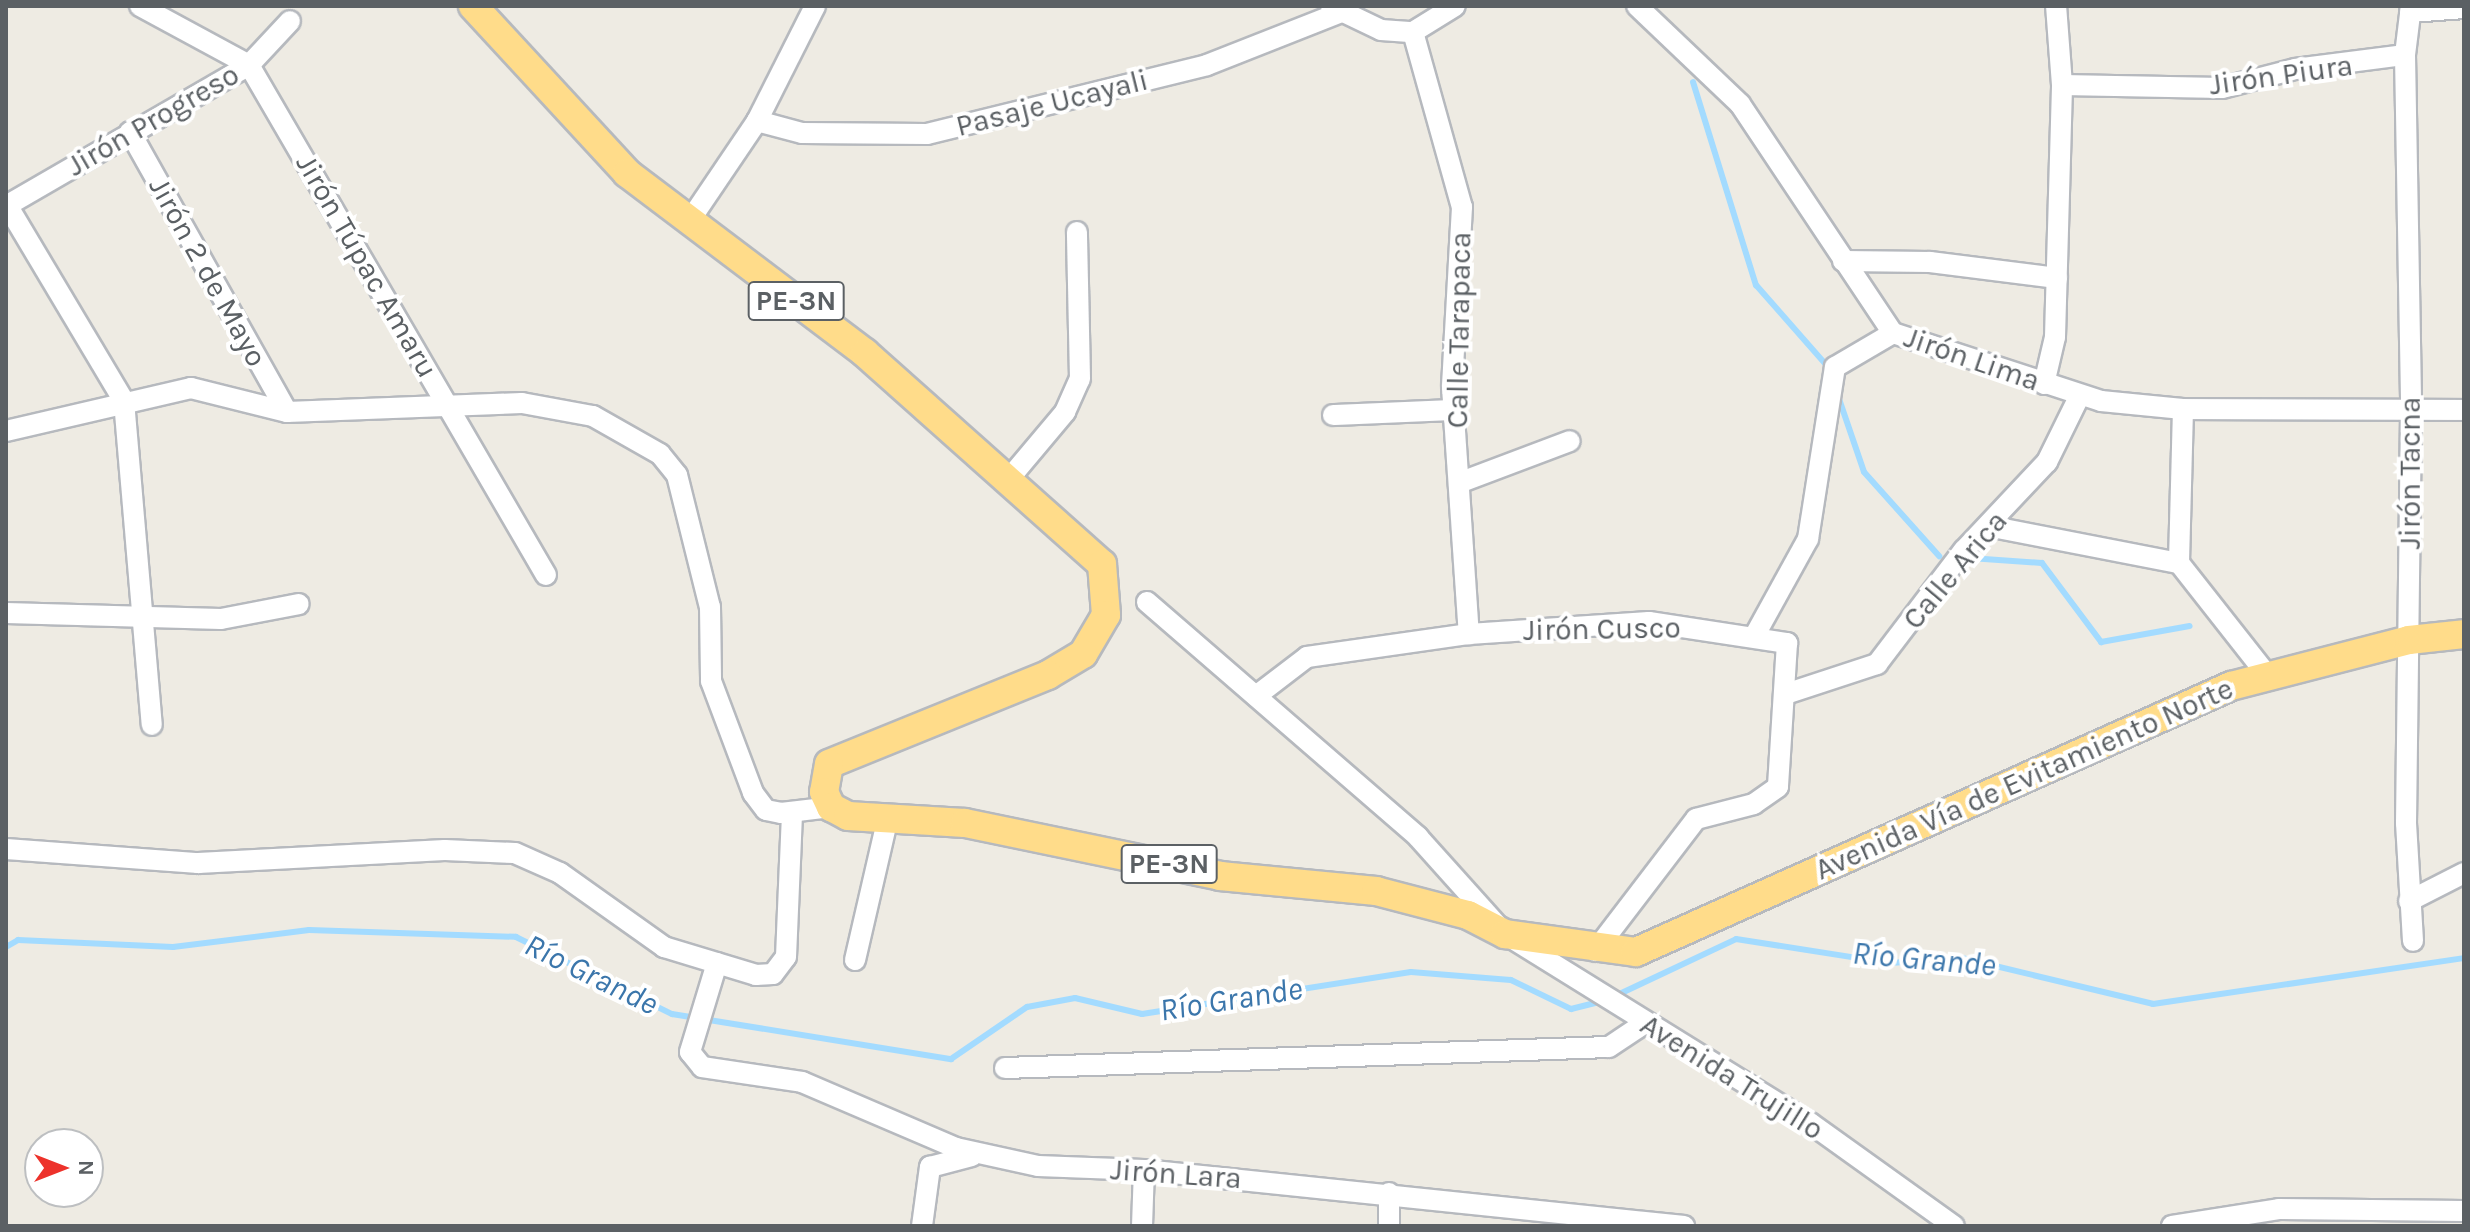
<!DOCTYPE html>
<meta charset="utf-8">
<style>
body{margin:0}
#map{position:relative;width:2470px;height:1232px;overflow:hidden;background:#eeebe3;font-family:Karla,sans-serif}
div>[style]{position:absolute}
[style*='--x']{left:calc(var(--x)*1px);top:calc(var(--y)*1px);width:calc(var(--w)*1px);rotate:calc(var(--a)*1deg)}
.stream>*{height:6px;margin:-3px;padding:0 3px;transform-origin:3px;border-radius:3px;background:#a3dbff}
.roads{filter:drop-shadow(2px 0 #b6b9be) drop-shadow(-2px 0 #b6b9be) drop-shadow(0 2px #b6b9be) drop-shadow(0 -2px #b6b9be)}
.minor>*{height:20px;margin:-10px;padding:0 10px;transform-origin:10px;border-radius:10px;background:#fff}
.highway>*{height:28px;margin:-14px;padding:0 14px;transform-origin:14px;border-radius:14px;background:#ffdc8a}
span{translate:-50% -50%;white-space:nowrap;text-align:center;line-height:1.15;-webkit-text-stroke:8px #fff;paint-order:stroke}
.shield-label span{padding:2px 6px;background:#fff;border:2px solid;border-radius:6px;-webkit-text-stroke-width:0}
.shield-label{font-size:28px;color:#5b6064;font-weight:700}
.street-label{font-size:30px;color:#5b6064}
.water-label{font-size:32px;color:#3b76ab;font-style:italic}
.frame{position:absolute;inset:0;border:8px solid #5b6064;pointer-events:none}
.north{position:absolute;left:24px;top:1128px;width:80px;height:80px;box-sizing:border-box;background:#fff;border:2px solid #bdbfc1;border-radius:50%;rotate:90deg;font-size:22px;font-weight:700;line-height:32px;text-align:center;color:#5b6064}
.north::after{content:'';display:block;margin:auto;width:28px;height:36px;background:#ed322b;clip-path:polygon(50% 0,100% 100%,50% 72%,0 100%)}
</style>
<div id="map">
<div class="stream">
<i style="--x:1693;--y:82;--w:213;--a:72.8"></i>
<i style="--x:1756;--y:285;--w:111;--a:48.7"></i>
<i style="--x:1837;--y:393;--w:83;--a:71.1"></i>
<i style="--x:1864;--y:472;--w:113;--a:48.2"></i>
<i style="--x:1970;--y:558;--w:72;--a:4"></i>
<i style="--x:2042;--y:563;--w:99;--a:53.2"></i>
<i style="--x:2101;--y:642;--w:90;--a:-10.2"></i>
<i style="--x:6;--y:947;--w:14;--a:-30"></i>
<i style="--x:18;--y:940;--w:155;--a:2.6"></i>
<i style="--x:173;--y:947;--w:137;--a:-7.1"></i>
<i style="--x:309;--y:930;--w:207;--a:1.9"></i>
<i style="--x:516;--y:937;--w:174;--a:26.3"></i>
<i style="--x:672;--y:1014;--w:283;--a:9.2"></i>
<i style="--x:951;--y:1059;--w:92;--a:-34.4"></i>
<i style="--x:1027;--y:1007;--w:49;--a:-10.6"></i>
<i style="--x:1075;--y:998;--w:69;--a:13.4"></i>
<i style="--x:1142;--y:1014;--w:272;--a:-8.9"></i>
<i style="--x:1411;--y:972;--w:100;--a:4.6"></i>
<i style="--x:1511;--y:980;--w:67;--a:25.8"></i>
<i style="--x:1571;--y:1009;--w:33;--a:-14"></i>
<i style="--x:1613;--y:997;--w:136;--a:-25.2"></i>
<i style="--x:1736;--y:939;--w:156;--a:8.9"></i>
<i style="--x:1890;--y:963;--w:72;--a:-4"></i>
<i style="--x:1962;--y:958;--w:196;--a:13.5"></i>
<i style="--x:2153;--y:1004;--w:314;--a:-8.4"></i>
</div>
<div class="roads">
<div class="minor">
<i style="--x:140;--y:6;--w:124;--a:28.4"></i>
<i style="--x:249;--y:65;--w:590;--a:59.79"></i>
<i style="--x:1331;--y:6;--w:55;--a:25.6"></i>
<i style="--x:1381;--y:30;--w:32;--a:4"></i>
<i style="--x:1413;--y:32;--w:49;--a:-31.8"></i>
<i style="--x:1637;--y:6;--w:142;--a:43.6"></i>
<i style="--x:1740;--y:104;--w:275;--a:56.3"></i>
<i style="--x:1893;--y:333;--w:219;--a:18.1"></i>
<i style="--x:2101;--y:401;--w:82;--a:5.6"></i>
<i style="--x:2183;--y:409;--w:281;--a:0.2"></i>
<i style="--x:2411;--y:6;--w:49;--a:97"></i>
<i style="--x:2405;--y:55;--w:360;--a:89"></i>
<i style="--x:2411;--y:415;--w:408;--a:90.7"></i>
<i style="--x:2406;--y:823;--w:118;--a:86.6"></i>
<i style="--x:2410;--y:12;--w:54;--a:-4.2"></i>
<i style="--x:1413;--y:32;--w:182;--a:74.4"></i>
<i style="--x:1462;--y:207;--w:180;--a:93.2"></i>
<i style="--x:1452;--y:387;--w:248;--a:86.1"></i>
<i style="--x:2062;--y:85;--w:160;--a:1.1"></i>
<i style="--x:2222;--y:88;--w:75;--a:-14.6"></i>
<i style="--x:2295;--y:69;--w:111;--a:-7.3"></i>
<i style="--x:757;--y:121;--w:47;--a:14.9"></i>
<i style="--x:802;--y:133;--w:125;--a:0.5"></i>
<i style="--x:927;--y:134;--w:288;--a:-13.8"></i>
<i style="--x:1207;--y:65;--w:142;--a:-21.5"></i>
<i style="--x:130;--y:132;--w:321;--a:60.7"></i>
<i style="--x:7;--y:205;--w:228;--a:59.2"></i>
<i style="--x:124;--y:401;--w:325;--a:85.1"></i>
<i style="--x:6;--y:206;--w:281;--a:-30.1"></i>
<i style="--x:249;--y:65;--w:60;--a:-47"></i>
<i style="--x:688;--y:223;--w:123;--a:-55.9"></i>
<i style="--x:757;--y:121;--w:129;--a:-63.2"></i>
<i style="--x:1843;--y:261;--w:87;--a:0.7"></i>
<i style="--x:1930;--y:262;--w:128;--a:7.2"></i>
<i style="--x:2044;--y:384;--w:48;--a:-76.8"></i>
<i style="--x:2055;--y:337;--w:252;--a:-88.4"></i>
<i style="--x:2062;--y:85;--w:79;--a:-94.3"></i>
<i style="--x:2183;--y:409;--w:154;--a:91.5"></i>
<i style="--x:2179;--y:563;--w:144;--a:51.8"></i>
<i style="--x:1333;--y:415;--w:121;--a:-2.4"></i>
<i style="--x:6;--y:431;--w:190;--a:-13.1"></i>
<i style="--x:191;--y:388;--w:99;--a:14"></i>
<i style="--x:287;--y:412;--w:235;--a:-2.2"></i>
<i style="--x:522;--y:403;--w:72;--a:10.4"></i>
<i style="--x:593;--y:416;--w:77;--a:29.6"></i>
<i style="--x:660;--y:454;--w:27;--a:51"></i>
<i style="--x:677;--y:475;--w:136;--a:76"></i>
<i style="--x:710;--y:607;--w:74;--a:89.2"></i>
<i style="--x:711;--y:681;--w:120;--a:69.4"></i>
<i style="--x:753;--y:793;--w:21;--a:53"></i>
<i style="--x:766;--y:810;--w:15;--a:11"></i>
<i style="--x:781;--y:813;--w:50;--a:-6.8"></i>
<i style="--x:1008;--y:480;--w:89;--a:-50"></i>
<i style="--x:1065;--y:412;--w:36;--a:-66"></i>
<i style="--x:1080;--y:379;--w:147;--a:-91.2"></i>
<i style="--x:1461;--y:482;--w:116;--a:-20.6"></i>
<i style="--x:1988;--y:526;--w:195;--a:11"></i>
<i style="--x:1147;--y:602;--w:359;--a:40.9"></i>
<i style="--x:1418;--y:837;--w:130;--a:48.1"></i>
<i style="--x:1505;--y:934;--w:359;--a:31.8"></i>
<i style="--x:1810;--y:1123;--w:177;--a:35.6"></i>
<i style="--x:6;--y:613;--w:215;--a:1.6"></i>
<i style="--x:221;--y:619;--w:79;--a:-10.9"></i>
<i style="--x:1755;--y:635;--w:110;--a:-61.1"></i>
<i style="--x:1808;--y:539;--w:174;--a:-81.1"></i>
<i style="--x:1835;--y:367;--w:67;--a:-30.4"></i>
<i style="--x:1789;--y:693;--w:93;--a:-18.2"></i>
<i style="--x:1877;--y:664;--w:143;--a:-52.7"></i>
<i style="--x:1964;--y:550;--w:121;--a:-46.7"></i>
<i style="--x:2047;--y:462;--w:72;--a:-63.8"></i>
<i style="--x:1256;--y:696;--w:64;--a:-37.4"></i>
<i style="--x:1307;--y:657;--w:164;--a:-8.1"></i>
<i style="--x:1469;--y:634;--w:180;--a:-3.8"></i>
<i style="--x:1649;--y:622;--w:140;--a:8.7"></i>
<i style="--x:1787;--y:643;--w:144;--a:93.6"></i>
<i style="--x:1778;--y:787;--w:29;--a:145"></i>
<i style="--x:1754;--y:804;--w:60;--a:165.5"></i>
<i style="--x:1696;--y:819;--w:166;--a:127.4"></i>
<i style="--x:6;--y:849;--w:193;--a:4.2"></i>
<i style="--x:198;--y:863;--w:247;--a:-3"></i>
<i style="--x:445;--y:850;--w:70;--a:2.5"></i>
<i style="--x:515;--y:853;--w:49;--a:24"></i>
<i style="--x:560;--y:873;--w:128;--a:35.4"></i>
<i style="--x:664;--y:947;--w:96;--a:16.9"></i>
<i style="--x:756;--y:975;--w:17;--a:-3"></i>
<i style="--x:773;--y:974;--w:21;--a:-53"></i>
<i style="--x:786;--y:957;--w:145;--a:-87.6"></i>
<i style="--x:2409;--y:901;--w:62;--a:-27"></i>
<i style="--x:855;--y:960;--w:143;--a:-77"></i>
<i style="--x:717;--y:963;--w:93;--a:106.9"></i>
<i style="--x:690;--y:1052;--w:19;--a:51"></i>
<i style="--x:702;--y:1067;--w:101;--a:8.5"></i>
<i style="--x:802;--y:1082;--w:168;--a:23.2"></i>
<i style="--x:956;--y:1148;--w:84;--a:12.4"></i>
<i style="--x:1038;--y:1166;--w:106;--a:2.2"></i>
<i style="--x:1144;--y:1170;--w:543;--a:5.92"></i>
<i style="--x:1005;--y:1068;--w:604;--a:-1.99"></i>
<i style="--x:1609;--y:1047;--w:43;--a:-33.7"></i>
<i style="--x:922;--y:1226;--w:60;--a:-82.3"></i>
<i style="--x:930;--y:1167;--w:43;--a:-14.7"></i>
<i style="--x:1142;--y:1226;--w:56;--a:-88"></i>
<i style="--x:1389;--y:1226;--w:33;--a:-90"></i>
<i style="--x:2172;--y:1226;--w:108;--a:-9"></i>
<i style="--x:2279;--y:1209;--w:185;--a:0.6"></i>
</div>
<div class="highway">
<i style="--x:473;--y:6;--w:227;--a:47.3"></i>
<i style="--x:627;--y:173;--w:298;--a:37.1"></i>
<i style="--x:865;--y:353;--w:317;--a:41.7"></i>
<i style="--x:1102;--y:564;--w:51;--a:85.5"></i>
<i style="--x:1106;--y:615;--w:45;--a:120.5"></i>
<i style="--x:1083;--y:654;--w:41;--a:149"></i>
<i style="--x:1048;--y:675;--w:236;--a:157.9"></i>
<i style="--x:829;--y:764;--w:28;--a:100"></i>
<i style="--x:824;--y:792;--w:17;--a:65"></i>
<i style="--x:831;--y:807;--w:19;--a:28"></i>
<i style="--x:848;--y:816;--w:117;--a:3.4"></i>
<i style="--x:965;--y:823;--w:260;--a:11.7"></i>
<i style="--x:1220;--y:876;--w:157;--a:5.5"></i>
<i style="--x:1376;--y:891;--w:95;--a:14.6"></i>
<i style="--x:1468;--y:915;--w:42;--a:27.2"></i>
<i style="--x:1505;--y:934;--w:132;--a:7.8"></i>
<i style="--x:1636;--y:952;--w:652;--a:-24.09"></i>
<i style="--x:2231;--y:686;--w:184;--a:-14.5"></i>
<i style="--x:2409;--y:640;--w:55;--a:-6.2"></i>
</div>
</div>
<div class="shield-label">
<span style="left:796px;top:301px">PE-3N</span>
<span style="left:1169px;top:864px">PE-3N</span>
</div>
<div class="street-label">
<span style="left:2281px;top:75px;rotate:-8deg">Jirón Piura</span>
<span style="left:1052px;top:103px;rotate:-14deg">Pasaje Ucayali</span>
<span style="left:153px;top:120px;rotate:-30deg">Jirón Progreso</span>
<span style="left:367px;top:266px;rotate:60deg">Jirón Túpac Amaru</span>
<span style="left:208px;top:272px;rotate:61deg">Jirón 2 de Mayo</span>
<span style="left:1459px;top:330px;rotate:-89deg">Calle Tarapaca</span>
<span style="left:1972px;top:359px;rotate:19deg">Jirón Lima</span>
<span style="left:2410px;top:473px;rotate:-90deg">Jirón Tacna</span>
<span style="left:1955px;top:570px;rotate:-50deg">Calle Arica</span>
<span style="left:1602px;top:629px;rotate:-1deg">Jirón Cusco</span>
<span style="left:2024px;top:779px;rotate:-24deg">Avenida Vía de Evitamiento Norte</span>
<span style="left:1732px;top:1077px;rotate:32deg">Avenida Trujillo</span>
<span style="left:1176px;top:1174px;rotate:4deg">Jirón Lara</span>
</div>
<div class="water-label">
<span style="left:1924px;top:960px;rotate:5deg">Río Grande</span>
<span style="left:591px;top:975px;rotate:26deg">Río Grande</span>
<span style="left:1231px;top:1000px;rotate:-9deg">Río Grande</span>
</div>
<div class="frame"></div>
<div class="north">N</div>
</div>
